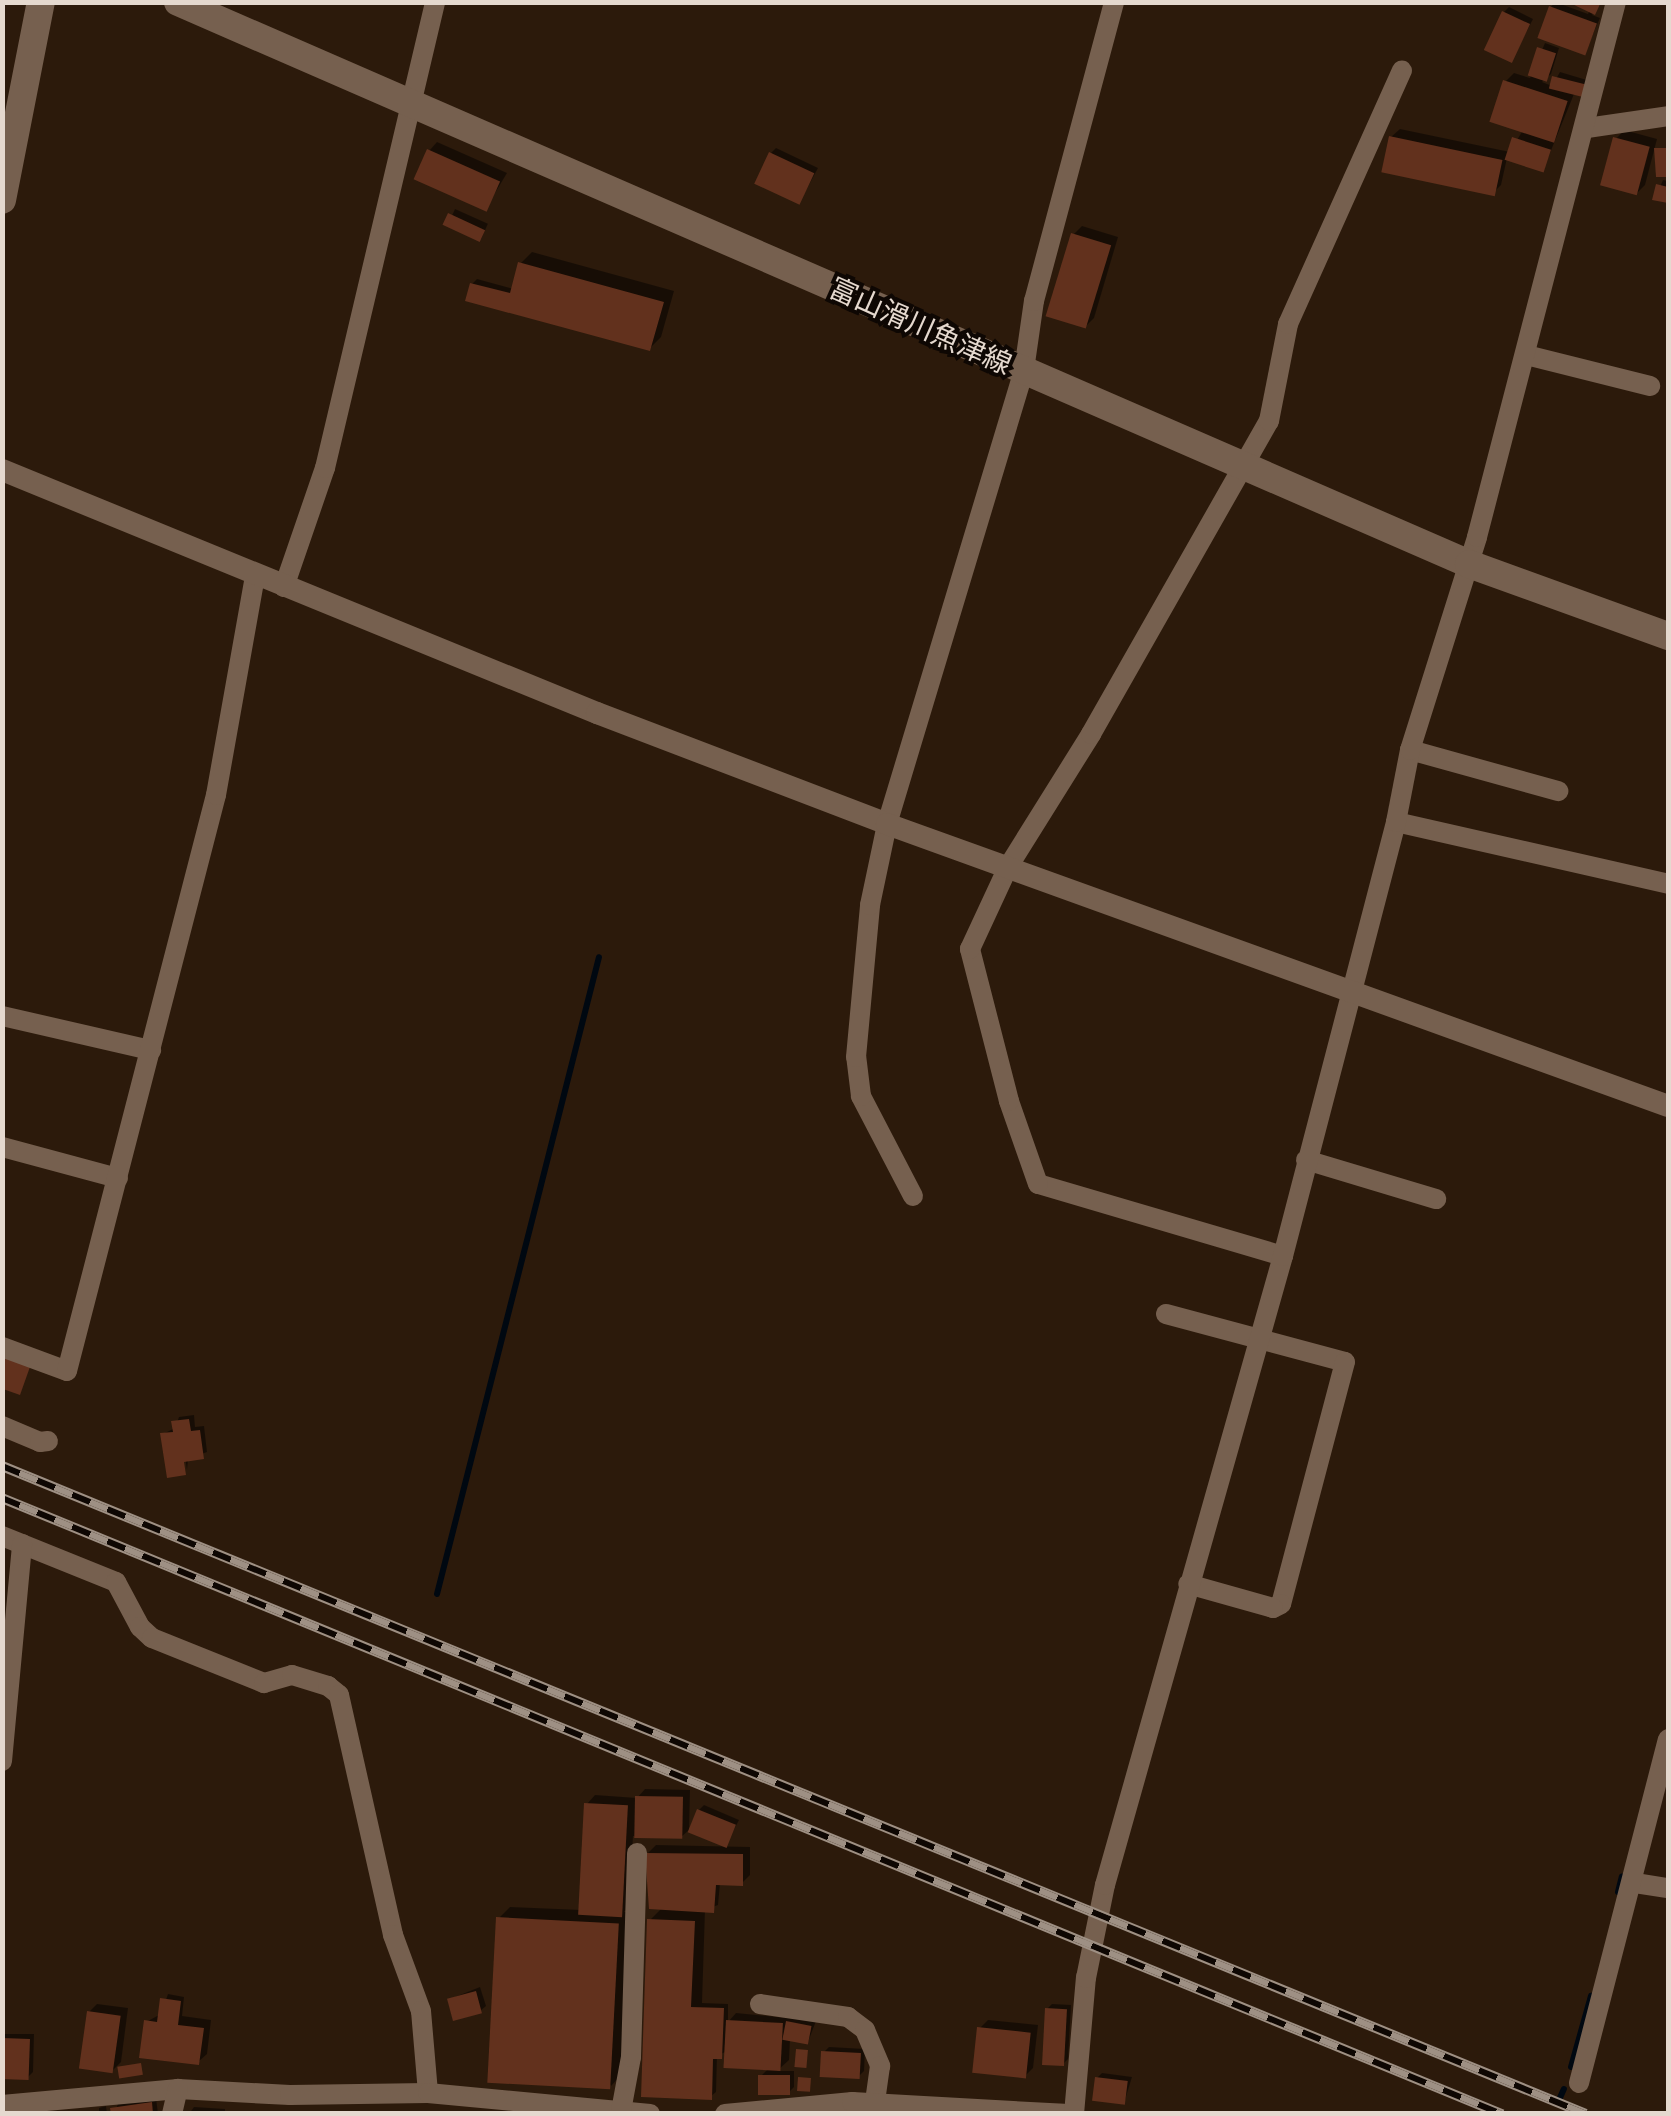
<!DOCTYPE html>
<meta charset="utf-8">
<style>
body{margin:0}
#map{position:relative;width:1671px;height:2116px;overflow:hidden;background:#2c1a0b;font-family:"Open Sans","Noto Sans JP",sans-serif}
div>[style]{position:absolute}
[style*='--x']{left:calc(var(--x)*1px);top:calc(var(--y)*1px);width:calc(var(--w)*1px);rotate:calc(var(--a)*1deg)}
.shadow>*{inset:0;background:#0007;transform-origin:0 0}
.stream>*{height:6px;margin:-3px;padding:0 3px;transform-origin:3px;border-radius:3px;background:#000811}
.building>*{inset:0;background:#62311d;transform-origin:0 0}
.minor>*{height:20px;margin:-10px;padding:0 10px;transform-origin:10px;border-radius:10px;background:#76604f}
.tertiary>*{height:22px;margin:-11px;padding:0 11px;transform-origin:11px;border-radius:11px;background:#76604f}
.secondary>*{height:28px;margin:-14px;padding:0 14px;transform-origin:14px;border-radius:14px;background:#76604f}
.rail>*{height:10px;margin-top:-5px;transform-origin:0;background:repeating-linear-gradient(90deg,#0e0703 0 19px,#9e9084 0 38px);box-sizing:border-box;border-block:2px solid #9e9084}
span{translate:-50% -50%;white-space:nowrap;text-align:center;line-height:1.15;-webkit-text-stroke:8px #0e0703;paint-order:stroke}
.street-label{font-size:28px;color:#e5d9cf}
.frame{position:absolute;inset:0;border:5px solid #e5d9cf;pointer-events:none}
</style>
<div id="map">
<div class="shadow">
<i style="clip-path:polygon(1555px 2px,1588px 14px,1590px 10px,1574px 2px,1602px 2px,1592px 15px,1600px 18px,1585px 52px,1551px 7px)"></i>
<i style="clip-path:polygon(1509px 7px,1533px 19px,1512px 60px,1504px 12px)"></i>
<i style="clip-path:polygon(1545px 43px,1559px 48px,1551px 74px,1542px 82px,1552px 86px,1560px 72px,1590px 81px,1574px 94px,1543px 170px,1507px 158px,1501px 185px,1493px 193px,1391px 137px,1400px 129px,1510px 152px,1523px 130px,1506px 81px,1514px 73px,1530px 78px)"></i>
<i style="clip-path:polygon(1624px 130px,1657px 139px,1645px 185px,1637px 193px,1616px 139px)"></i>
<i style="clip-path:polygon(437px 142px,507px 173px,486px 208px,429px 151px)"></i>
<i style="clip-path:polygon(776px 148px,818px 168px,799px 203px,771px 153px)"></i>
<i style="clip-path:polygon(1663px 180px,1668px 181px,1668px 201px,1655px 198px)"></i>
<i style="left:455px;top:209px;width:36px;height:17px;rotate:24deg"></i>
<i style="clip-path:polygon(1082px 226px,1118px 237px,1094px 318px,1086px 326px,1073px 235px)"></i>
<i style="clip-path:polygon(532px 252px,674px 291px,661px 337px,650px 348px,472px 284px,477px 279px,514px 289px,521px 263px)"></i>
<i style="clip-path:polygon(194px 1415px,195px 1427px,204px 1426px,207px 1452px,188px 1459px,187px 1470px,184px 1449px,163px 1434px,175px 1428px,179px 1417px)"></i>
<i style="clip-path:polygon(645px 1789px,690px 1790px,689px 1830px,681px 1837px,633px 1836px,629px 1907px,624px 1912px,629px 1912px,622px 2074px,611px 2086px,499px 1918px,510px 1907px,582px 1910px,587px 1804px,595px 1795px,637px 1798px)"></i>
<i style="clip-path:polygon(704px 1805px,739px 1820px,726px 1845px,699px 1810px)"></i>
<i style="clip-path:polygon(656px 1845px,750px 1847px,750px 1875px,742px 1883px,720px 1883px,718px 1905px,705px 1910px,702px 2003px,728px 2004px,728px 2022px,736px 2013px,816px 2021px,808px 2042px,790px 2039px,789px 2060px,777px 2071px,794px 2071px,794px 2087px,789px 2092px,761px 2076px,770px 2067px,727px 2051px,717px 2056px,716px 2092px,710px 2097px,650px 1920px,662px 1908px,656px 1882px,647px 1882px,647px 1854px)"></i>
<i style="clip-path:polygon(480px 1987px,486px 2006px,480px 2011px,450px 1999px)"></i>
<i style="clip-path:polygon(168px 1994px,184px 1997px,182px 2016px,211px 2020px,207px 2054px,198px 2062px,146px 2022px,161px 2014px)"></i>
<i style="clip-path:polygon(97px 2004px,128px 2008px,121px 2062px,112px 2071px,89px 2012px)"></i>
<i style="clip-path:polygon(1052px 2004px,1071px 2005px,1068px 2059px,1063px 2064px,1047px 2009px)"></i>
<i style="clip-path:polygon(988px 2020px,1038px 2025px,1033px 2068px,1025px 2076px,980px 2028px)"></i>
<i style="clip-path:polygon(2px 2034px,34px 2034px,33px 2072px,28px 2077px,2px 2077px)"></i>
<i style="clip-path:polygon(829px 2047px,865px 2049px,864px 2071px,859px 2076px,824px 2052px)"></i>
<i style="clip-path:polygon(1102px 2073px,1132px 2077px,1124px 2103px,1097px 2078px)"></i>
<i style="clip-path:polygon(156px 2098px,158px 2114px,114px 2114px,118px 2104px)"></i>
<i style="clip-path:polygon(106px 2106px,107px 2114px,99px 2114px,99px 2108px)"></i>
<i style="clip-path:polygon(194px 2107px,225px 2109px,225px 2114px,189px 2114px)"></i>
</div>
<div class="stream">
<i style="--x:437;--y:1594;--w:657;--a:-75.73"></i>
<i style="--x:1618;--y:1892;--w:16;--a:-76"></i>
<i style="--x:1571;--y:2067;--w:74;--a:-74.3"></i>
<i style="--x:1559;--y:2100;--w:12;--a:-66"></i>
</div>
<div class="building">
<i style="clip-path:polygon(1568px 2px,1601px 2px,1595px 15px)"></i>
<i style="left:1549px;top:6px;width:51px;height:34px;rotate:20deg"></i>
<i style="left:1502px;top:11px;width:31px;height:43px;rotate:25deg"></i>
<i style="left:1537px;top:47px;width:20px;height:30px;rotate:18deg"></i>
<i style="left:1552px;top:76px;width:36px;height:13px;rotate:14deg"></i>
<i style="left:1503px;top:80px;width:68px;height:44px;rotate:18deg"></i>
<i style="left:1389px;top:136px;width:116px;height:37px;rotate:12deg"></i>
<i style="left:1512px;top:137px;width:41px;height:24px;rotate:18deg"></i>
<i style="left:1613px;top:137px;width:38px;height:50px;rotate:15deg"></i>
<i style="clip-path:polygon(1654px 148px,1668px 148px,1668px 177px,1656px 177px)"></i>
<i style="left:427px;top:149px;width:80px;height:33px;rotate:24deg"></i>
<i style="left:769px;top:152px;width:50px;height:35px;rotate:25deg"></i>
<i style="clip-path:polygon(1656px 184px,1668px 187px,1668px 203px,1652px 200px)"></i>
<i style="left:448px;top:213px;width:41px;height:13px;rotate:25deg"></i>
<i style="left:1071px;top:233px;width:42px;height:87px;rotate:17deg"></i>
<i style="clip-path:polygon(518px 262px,664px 302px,650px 351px,465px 301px,470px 283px,510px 293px)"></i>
<i style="clip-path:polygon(3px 1355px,31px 1364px,20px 1395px,3px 1389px)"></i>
<i style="clip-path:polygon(189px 1419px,191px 1431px,200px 1430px,204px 1459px,184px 1462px,186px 1475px,167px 1478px,160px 1433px,173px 1432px,171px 1421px)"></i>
<i style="left:635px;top:1796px;width:48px;height:42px;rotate:1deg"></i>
<i style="left:584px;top:1803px;width:44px;height:112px;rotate:3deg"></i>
<i style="left:697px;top:1809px;width:42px;height:25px;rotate:22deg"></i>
<i style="clip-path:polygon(645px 1853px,743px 1854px,743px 1886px,716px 1885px,714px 1913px,649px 1909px)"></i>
<i style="left:496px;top:1917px;width:123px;height:166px;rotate:3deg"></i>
<i style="clip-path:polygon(647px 1919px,695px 1921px,691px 2007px,724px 2008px,722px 2059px,713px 2059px,712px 2100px,641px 2097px)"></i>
<i style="left:476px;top:1991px;width:23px;height:30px;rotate:75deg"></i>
<i style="clip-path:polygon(160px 1998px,181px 2001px,178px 2025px,204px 2028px,199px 2065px,139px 2058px,144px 2020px,157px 2022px)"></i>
<i style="left:1045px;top:2008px;width:22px;height:57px;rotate:3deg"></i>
<i style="left:87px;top:2011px;width:34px;height:58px;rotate:8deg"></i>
<i style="left:726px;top:2020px;width:57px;height:48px;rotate:3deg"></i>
<i style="left:786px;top:2021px;width:26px;height:19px;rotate:11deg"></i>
<i style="left:977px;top:2027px;width:54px;height:46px;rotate:6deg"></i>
<i style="left:2px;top:2038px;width:28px;height:41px;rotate:2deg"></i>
<i style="left:796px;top:2049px;width:12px;height:18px;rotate:5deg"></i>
<i style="left:821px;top:2051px;width:40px;height:26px;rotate:3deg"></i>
<i style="left:141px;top:2063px;width:12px;height:24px;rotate:81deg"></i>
<i style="left:758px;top:2075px;width:32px;height:20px"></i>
<i style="left:798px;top:2077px;width:13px;height:14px;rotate:4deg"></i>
<i style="left:1095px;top:2077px;width:33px;height:24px;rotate:7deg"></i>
<i style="clip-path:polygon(152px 2102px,153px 2114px,111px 2114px,110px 2108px)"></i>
</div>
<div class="minor">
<i style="--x:1587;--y:128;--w:82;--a:-8.4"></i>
<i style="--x:1526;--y:355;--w:128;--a:14"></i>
<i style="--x:284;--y:587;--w:126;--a:-71"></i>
<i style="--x:325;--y:468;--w:479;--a:-76.7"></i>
<i style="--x:1410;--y:750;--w:154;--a:15.5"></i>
<i style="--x:1396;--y:822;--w:279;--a:12.8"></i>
<i style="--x:2;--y:1016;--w:153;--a:12.9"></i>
<i style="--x:2;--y:1147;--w:120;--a:15"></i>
<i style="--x:1306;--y:1160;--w:136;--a:16.7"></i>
<i style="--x:913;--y:1196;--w:113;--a:-117.5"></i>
<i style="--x:861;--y:1096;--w:39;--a:-97"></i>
<i style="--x:856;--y:1057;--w:153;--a:-84.7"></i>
<i style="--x:870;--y:905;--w:83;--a:-78.1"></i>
<i style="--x:887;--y:824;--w:474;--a:-73.2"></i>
<i style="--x:1024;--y:370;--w:70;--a:-81.8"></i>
<i style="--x:1034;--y:301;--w:310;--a:-75"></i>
<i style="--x:1283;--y:1256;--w:255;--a:-163.6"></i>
<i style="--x:1038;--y:1184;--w:88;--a:-109.3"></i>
<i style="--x:1009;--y:1101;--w:157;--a:-104.4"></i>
<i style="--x:970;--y:949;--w:90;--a:-65.1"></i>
<i style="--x:1008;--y:867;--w:157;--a:-58"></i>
<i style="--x:1091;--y:734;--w:360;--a:-60.4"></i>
<i style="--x:1269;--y:421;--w:99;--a:-78.9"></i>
<i style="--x:1288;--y:324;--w:278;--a:-65.8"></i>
<i style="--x:1166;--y:1314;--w:185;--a:15"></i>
<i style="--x:1345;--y:1362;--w:250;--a:104.8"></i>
<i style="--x:1281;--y:1604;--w:9;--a:153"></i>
<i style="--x:1273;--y:1608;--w:88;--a:-164.2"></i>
<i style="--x:2;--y:1347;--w:69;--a:20.3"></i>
<i style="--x:67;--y:1371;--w:595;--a:-75.5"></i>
<i style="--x:216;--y:795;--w:223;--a:-79.9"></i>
<i style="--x:2;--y:1426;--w:41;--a:22.8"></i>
<i style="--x:40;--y:1442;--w:8;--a:-7"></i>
<i style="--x:2;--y:1536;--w:123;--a:22"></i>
<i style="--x:116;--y:1582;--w:51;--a:61.9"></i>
<i style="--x:140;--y:1627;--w:16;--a:43"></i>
<i style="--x:152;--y:1638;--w:121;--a:21.9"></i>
<i style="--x:264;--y:1683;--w:29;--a:-16"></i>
<i style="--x:292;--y:1675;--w:38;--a:17"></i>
<i style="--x:328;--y:1686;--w:14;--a:39"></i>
<i style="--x:339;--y:1695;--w:246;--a:77.3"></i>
<i style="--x:393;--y:1935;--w:81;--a:69.8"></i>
<i style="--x:421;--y:2011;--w:82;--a:85.1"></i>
<i style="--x:2;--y:1761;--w:218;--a:-84.7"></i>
<i style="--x:1635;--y:1883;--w:33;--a:9"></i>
<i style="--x:760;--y:2004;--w:89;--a:8.4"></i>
<i style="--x:848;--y:2017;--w:21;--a:37"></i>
<i style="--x:865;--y:2030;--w:39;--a:67"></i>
<i style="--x:880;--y:2066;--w:37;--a:98"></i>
<i style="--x:1579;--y:2083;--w:355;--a:-75.5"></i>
<i style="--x:2;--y:2105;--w:177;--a:-5.2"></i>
<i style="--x:178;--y:2089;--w:112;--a:3.1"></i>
<i style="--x:290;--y:2095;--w:138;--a:-0.8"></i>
<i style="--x:428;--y:2093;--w:223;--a:5.4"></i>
<i style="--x:621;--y:2111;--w:55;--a:-79.5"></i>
<i style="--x:631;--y:2057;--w:204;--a:-88.3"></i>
<i style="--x:172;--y:2114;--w:26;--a:-77"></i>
<i style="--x:725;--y:2114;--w:128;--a:-5.4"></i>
<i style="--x:852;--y:2102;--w:212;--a:3.2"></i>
<i style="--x:1074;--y:2114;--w:137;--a:-85"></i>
<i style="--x:1086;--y:1978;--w:95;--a:-78.5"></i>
<i style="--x:1105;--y:1885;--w:654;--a:-74.2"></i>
<i style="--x:1283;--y:1256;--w:448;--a:-75.4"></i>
<i style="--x:1396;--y:822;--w:73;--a:-79"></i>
<i style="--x:1410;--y:750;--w:223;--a:-72.5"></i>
<i style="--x:1477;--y:537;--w:553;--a:-75.44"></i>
</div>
<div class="tertiary">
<i style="--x:2;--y:470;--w:643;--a:22.22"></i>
<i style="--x:597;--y:713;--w:311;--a:20.9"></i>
<i style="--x:887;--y:824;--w:830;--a:19.85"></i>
</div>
<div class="secondary">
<i style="--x:178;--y:2;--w:1408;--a:23.52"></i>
<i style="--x:1469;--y:564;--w:212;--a:19.9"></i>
<i style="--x:2;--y:200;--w:202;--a:-78.9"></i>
</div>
<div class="rail">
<i style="--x:2;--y:1466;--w:1711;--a:22.25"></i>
<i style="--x:2;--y:1498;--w:1622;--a:22.33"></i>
</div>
<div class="street-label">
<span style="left:921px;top:325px;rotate:24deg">富山滑川魚津線</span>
</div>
<div class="frame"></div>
</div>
